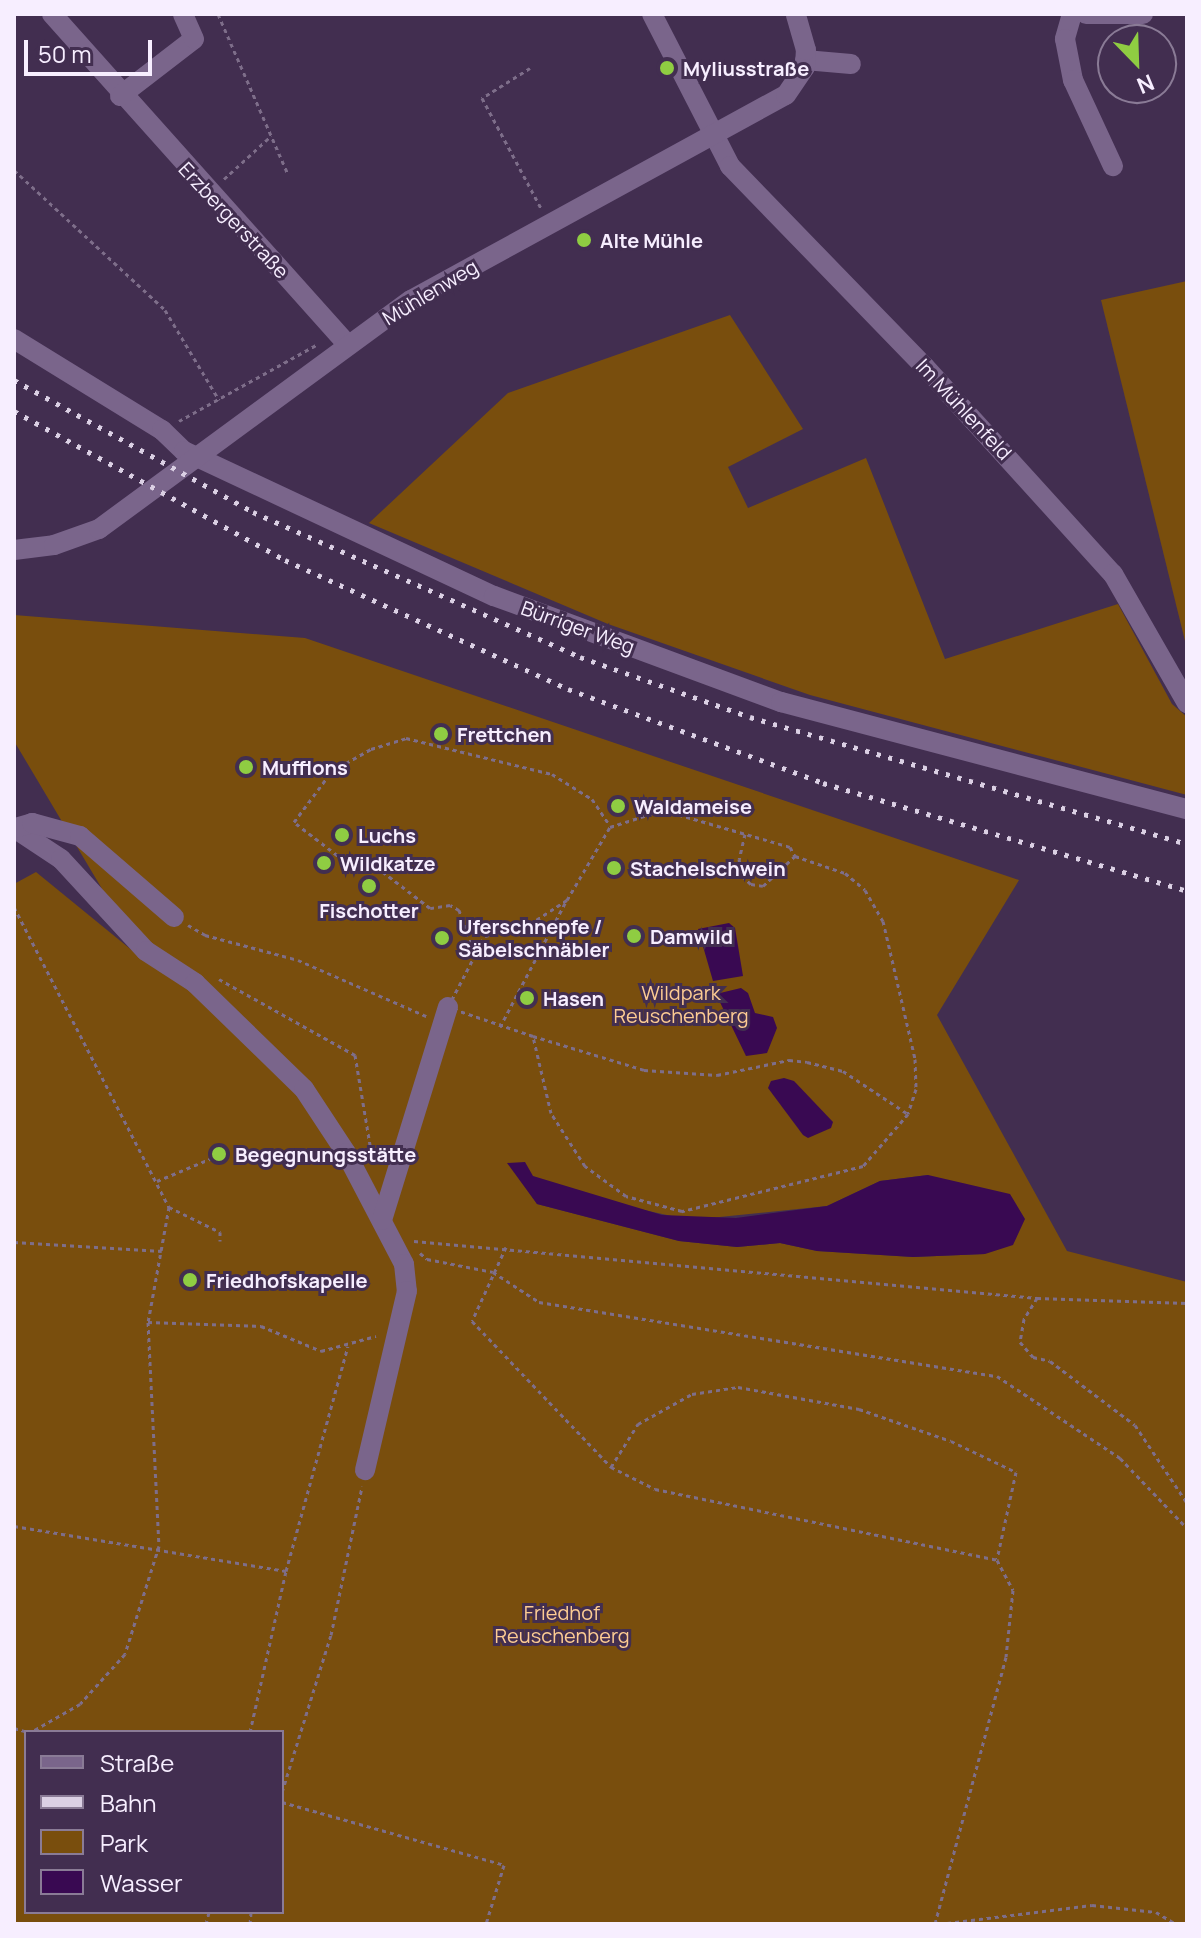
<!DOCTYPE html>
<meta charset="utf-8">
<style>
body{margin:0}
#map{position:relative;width:1201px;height:1938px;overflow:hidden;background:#422e50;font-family:Manrope,sans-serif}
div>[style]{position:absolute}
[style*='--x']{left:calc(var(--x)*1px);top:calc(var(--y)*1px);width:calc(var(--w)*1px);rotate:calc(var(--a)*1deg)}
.green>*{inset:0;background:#794e0d}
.water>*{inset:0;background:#390952}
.path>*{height:3px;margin-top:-1.5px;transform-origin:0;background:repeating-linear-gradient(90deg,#7e6e8a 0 4px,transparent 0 8px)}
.minor>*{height:20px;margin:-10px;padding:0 10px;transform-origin:10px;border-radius:10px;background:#7a658b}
.rail>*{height:5px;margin-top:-2.5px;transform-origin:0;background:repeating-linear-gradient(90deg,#dbd0e4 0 4px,transparent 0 12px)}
.dots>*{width:22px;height:22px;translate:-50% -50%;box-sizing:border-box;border:4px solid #422e50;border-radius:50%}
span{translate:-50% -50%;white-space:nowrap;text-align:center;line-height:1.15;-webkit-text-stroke:6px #422e50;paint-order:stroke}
.poi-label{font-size:20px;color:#f7eeff;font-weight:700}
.left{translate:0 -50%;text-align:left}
.street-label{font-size:20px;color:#f7eeff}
.park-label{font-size:20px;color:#fdcc93}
.frame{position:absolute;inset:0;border:16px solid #f7eeff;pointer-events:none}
.legend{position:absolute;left:24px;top:1730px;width:260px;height:184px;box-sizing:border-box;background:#422e50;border:2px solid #8a7b96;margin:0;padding:10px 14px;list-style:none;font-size:24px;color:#f7eeff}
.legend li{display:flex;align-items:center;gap:16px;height:40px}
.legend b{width:40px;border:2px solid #8a7b96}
.north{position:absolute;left:1097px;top:24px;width:80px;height:80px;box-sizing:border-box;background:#422e50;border:2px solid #8a7b96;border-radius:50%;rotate:157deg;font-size:22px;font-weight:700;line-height:32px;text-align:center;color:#f7eeff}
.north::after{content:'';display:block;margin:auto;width:28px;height:36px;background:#8fcd42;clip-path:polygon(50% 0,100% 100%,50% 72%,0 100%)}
.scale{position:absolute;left:24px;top:40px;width:128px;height:36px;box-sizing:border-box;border:4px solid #f7eeff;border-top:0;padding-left:10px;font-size:24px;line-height:28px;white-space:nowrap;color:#f7eeff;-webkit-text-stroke:6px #422e50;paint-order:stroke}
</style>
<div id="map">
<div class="green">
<i style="clip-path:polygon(1187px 281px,1187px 649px,1101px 300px)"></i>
<i style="clip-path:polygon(730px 315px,803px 429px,728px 467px,748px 508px,866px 458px,945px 659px,1118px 604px,1172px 704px,1187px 717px,1187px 795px,810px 695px,608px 624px,369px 523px,508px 393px)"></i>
<i style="clip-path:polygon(evenodd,14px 615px,305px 638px,1019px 880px,937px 1015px,1067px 1251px,1187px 1282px,1187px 1924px,14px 1924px,14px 884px,36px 872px,145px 961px,14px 741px,14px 615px,928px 1175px,985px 1254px,913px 1257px,817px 1251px,780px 1243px,737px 1247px,679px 1241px,537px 1204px,524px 1184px,690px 1220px,827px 1206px,880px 1181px,928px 1175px,14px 615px,26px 1732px,282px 1732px,282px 1912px,26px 1912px,26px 1732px)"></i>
</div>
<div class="water">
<i style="clip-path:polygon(729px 923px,735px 928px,743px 976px,713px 981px,698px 929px)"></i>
<i style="clip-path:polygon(741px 988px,748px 993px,755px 1013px,773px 1017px,777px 1028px,767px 1053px,746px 1056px,716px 994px)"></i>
<i style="clip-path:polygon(784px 1078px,794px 1081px,833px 1122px,831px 1128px,808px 1138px,803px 1135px,768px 1088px,771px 1081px)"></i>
<i style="clip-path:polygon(525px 1162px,533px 1176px,662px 1215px,736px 1218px,827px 1206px,880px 1181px,928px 1175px,1010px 1194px,1025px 1219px,1013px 1245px,985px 1254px,913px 1257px,817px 1251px,780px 1243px,737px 1247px,679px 1241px,537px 1204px,507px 1163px)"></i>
</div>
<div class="path">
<i style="--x:218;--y:14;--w:175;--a:66.4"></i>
<i style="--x:530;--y:68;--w:57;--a:148"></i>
<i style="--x:482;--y:98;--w:127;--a:61.8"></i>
<i style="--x:14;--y:170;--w:206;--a:42.8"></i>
<i style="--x:165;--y:310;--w:105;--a:59"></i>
<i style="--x:224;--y:179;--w:64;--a:-42.5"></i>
<i style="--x:179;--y:421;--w:157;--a:-29"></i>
<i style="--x:663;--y:810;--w:132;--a:16.2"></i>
<i style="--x:790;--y:847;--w:10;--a:61"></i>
<i style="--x:795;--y:856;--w:53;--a:18.8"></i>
<i style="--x:845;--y:873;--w:26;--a:40"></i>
<i style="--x:865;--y:890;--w:36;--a:60"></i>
<i style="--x:883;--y:921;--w:142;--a:76.9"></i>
<i style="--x:915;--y:1059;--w:30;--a:88"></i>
<i style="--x:916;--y:1089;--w:26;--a:108"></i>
<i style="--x:908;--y:1114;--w:69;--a:130.9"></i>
<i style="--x:863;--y:1166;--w:187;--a:166"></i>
<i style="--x:682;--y:1211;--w:58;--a:-165"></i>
<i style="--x:626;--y:1196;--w:51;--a:-143.8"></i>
<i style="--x:585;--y:1166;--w:63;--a:-122.7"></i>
<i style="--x:551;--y:1113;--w:79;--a:-103.2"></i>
<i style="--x:533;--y:1036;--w:90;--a:-161.2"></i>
<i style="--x:448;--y:1007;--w:80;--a:-62.5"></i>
<i style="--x:485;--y:936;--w:47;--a:-14.9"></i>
<i style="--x:530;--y:924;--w:44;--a:-33"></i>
<i style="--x:567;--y:900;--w:85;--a:-59.5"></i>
<i style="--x:610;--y:827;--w:56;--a:-17.8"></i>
<i style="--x:745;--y:834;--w:26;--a:103"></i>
<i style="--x:739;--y:859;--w:17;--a:80"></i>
<i style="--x:742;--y:876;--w:12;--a:42"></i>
<i style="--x:751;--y:884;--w:12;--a:9"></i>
<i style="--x:763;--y:886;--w:44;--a:-43.2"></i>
<i style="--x:14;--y:907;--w:338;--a:62.7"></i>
<i style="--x:169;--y:1207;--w:117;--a:100.3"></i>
<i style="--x:148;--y:1322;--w:224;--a:87.2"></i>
<i style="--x:159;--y:1546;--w:113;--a:107.5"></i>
<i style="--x:125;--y:1654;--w:67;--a:132"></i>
<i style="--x:80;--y:1704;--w:56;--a:150.3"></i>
<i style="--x:188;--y:925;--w:20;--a:30"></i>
<i style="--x:205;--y:935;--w:96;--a:15"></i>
<i style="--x:298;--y:960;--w:140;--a:23.6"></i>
<i style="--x:474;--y:951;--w:44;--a:-110.1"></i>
<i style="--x:459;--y:910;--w:10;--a:-151"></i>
<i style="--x:450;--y:905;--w:20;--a:171"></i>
<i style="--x:430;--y:908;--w:71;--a:-142.5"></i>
<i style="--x:374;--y:865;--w:24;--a:180"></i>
<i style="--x:350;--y:865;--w:71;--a:-142.5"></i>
<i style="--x:294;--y:822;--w:64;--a:-53.3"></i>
<i style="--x:332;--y:771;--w:45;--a:-29.4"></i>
<i style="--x:371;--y:749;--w:37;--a:-17"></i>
<i style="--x:406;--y:738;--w:150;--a:13.9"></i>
<i style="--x:552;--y:774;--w:47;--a:32"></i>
<i style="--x:592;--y:799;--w:32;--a:56"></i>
<i style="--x:219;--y:979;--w:156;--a:29.2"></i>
<i style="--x:355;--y:1055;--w:109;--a:80.5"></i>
<i style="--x:500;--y:1027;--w:140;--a:-62.3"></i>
<i style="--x:533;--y:1036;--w:116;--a:17"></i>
<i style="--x:644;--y:1070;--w:73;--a:3.9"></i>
<i style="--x:717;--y:1075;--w:74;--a:-11.8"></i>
<i style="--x:789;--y:1060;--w:18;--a:6"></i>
<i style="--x:807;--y:1062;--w:37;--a:14"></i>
<i style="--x:843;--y:1071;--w:78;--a:33.5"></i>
<i style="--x:157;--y:1181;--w:60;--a:-22.7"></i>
<i style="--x:169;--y:1207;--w:57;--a:26.1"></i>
<i style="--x:220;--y:1232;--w:9;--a:90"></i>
<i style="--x:414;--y:1241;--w:626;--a:5.23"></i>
<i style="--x:1037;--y:1298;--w:150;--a:1.9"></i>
<i style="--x:14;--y:1242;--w:148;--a:3.5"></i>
<i style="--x:506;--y:1247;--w:81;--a:114.7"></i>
<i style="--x:472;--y:1321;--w:202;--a:46.4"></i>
<i style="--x:611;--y:1467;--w:49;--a:26.6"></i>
<i style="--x:655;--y:1489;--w:349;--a:11.7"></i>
<i style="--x:997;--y:1560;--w:34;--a:62"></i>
<i style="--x:1013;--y:1590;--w:67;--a:96"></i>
<i style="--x:1006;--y:1657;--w:276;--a:104.9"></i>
<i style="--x:420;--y:1253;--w:9;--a:41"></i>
<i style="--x:427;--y:1259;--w:67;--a:11.1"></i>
<i style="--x:493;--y:1272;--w:55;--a:33.1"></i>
<i style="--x:539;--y:1302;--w:464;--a:9.2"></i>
<i style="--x:997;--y:1376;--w:148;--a:33.7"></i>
<i style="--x:1120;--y:1458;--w:97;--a:46.3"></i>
<i style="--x:1037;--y:1298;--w:25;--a:122"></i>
<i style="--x:1024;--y:1319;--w:23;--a:100"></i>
<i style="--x:1020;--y:1342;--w:20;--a:49"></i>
<i style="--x:1033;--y:1357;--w:17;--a:13"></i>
<i style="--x:1050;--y:1361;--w:106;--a:37"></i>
<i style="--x:1135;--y:1425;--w:94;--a:56.3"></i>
<i style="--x:148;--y:1322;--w:113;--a:2"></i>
<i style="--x:261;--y:1326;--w:65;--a:22.6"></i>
<i style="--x:321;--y:1351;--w:57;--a:-15.3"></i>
<i style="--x:611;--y:1467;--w:51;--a:-57.9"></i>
<i style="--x:638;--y:1424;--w:62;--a:-29.1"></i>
<i style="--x:692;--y:1394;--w:47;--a:-8.7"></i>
<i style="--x:738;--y:1387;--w:123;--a:10.3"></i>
<i style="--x:859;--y:1409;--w:97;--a:19.2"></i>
<i style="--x:951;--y:1441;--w:72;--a:25.5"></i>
<i style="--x:1016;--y:1472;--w:89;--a:102.3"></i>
<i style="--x:14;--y:1526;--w:276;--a:9.4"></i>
<i style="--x:14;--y:1728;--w:15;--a:16"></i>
<i style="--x:250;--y:1732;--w:165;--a:-77.4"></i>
<i style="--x:286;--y:1571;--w:233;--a:-74.6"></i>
<i style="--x:282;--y:1792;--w:164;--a:-72.7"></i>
<i style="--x:331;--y:1635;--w:152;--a:-78.2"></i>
<i style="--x:282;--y:1802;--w:231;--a:15.8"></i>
<i style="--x:504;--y:1865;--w:62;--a:107"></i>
<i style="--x:206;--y:1924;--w:12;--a:-76"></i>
<i style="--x:250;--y:1924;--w:12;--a:-85"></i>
<i style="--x:939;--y:1924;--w:154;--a:-7.1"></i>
<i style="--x:1092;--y:1905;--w:64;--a:6.2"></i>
<i style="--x:1156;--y:1912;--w:23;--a:31"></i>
</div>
<div class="minor">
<i style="--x:52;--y:14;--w:443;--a:48.2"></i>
<i style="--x:652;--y:14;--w:171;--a:62.8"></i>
<i style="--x:730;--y:166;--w:280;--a:45.9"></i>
<i style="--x:925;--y:367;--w:280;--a:47.8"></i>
<i style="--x:1113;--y:574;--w:149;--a:60.2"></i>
<i style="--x:1072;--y:14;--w:26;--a:106"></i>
<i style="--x:1065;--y:39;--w:42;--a:79"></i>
<i style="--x:1073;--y:80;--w:95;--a:65.1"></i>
<i style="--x:1086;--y:14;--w:57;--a:0"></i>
<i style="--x:805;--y:60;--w:46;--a:5"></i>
<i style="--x:120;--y:96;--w:93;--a:-37.6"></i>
<i style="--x:194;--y:39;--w:27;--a:-114"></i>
<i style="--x:14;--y:339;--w:174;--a:31.6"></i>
<i style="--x:162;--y:430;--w:30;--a:44"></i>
<i style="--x:184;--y:451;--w:342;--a:25.1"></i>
<i style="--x:494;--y:596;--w:306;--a:20.3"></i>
<i style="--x:781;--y:702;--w:420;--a:14.8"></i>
<i style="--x:14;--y:550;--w:40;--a:-7.1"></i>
<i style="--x:54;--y:545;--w:48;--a:-19.6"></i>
<i style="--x:99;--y:529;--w:387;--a:-36.3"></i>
<i style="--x:411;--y:300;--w:427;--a:-28.7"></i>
<i style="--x:786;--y:95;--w:34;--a:-56"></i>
<i style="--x:805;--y:67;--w:17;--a:-87"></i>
<i style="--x:806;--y:50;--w:37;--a:-106"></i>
<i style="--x:14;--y:828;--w:56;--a:33.4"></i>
<i style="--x:61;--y:859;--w:125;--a:47.3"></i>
<i style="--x:146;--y:951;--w:59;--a:33.1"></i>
<i style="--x:195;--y:983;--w:152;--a:44.2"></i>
<i style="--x:304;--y:1089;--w:77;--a:56.7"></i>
<i style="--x:346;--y:1153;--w:125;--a:62.4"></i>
<i style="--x:404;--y:1264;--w:27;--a:84"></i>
<i style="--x:407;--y:1291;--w:184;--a:103.2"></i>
<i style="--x:15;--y:828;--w:18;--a:-16"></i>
<i style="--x:32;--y:823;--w:50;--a:15.2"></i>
<i style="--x:80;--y:836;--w:124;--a:40.8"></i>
<i style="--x:382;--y:1220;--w:223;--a:-72.8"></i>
</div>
<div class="rail">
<i style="--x:14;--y:380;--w:273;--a:28.9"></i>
<i style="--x:253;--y:512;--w:358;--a:23.9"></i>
<i style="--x:580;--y:657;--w:180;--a:19.4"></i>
<i style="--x:750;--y:717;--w:455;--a:16.2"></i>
<i style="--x:14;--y:411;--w:309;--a:28.8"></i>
<i style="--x:285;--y:560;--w:311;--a:24.5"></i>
<i style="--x:568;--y:689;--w:272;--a:20.2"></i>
<i style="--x:823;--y:783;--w:380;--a:16.5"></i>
</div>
<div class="dots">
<i style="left:667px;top:68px;background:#8fcd42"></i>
<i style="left:584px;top:240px;background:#8fcd42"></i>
<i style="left:441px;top:734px;background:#8fcd42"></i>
<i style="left:246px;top:767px;background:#8fcd42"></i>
<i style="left:618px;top:806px;background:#8fcd42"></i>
<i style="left:342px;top:835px;background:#8fcd42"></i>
<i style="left:324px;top:863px;background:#8fcd42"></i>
<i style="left:614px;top:868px;background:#8fcd42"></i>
<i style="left:369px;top:886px;background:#8fcd42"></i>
<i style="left:634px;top:936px;background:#8fcd42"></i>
<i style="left:442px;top:938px;background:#8fcd42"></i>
<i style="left:527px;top:998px;background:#8fcd42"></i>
<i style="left:219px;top:1154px;background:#8fcd42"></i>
<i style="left:190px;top:1280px;background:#8fcd42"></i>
</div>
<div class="poi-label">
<span class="left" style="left:683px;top:68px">Myliusstraße</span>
<span class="left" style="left:600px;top:240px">Alte Mühle</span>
<span class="left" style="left:457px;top:734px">Frettchen</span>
<span class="left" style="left:262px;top:767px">Mufflons</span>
<span class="left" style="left:634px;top:806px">Waldameise</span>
<span class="left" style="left:358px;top:835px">Luchs</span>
<span class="left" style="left:340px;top:863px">Wildkatze</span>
<span class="left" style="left:630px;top:868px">Stachelschwein</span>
<span style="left:369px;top:910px">Fischotter</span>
<span class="left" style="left:458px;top:938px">Uferschnepfe /<br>Säbelschnäbler</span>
<span class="left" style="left:650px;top:936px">Damwild</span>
<span class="left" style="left:543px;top:998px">Hasen</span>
<span class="left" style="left:235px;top:1154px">Begegnungsstätte</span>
<span class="left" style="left:206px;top:1280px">Friedhofskapelle</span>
</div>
<div class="street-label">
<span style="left:234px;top:220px;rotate:47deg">Erzbergerstraße</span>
<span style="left:430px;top:292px;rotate:-31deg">Mühlenweg</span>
<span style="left:964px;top:409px;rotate:47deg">Im Mühlenfeld</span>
<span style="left:578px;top:627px;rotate:20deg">Bürriger Weg</span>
</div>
<div class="park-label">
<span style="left:681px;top:1004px">Wildpark<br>Reuschenberg</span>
<span style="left:562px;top:1624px">Friedhof<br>Reuschenberg</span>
</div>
<div class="frame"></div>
<ul class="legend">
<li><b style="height:10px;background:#7a658b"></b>Straße</li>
<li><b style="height:10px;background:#dbd0e4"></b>Bahn</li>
<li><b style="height:22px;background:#794e0d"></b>Park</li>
<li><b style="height:22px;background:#390952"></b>Wasser</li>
</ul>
<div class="north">N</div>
<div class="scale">50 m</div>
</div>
